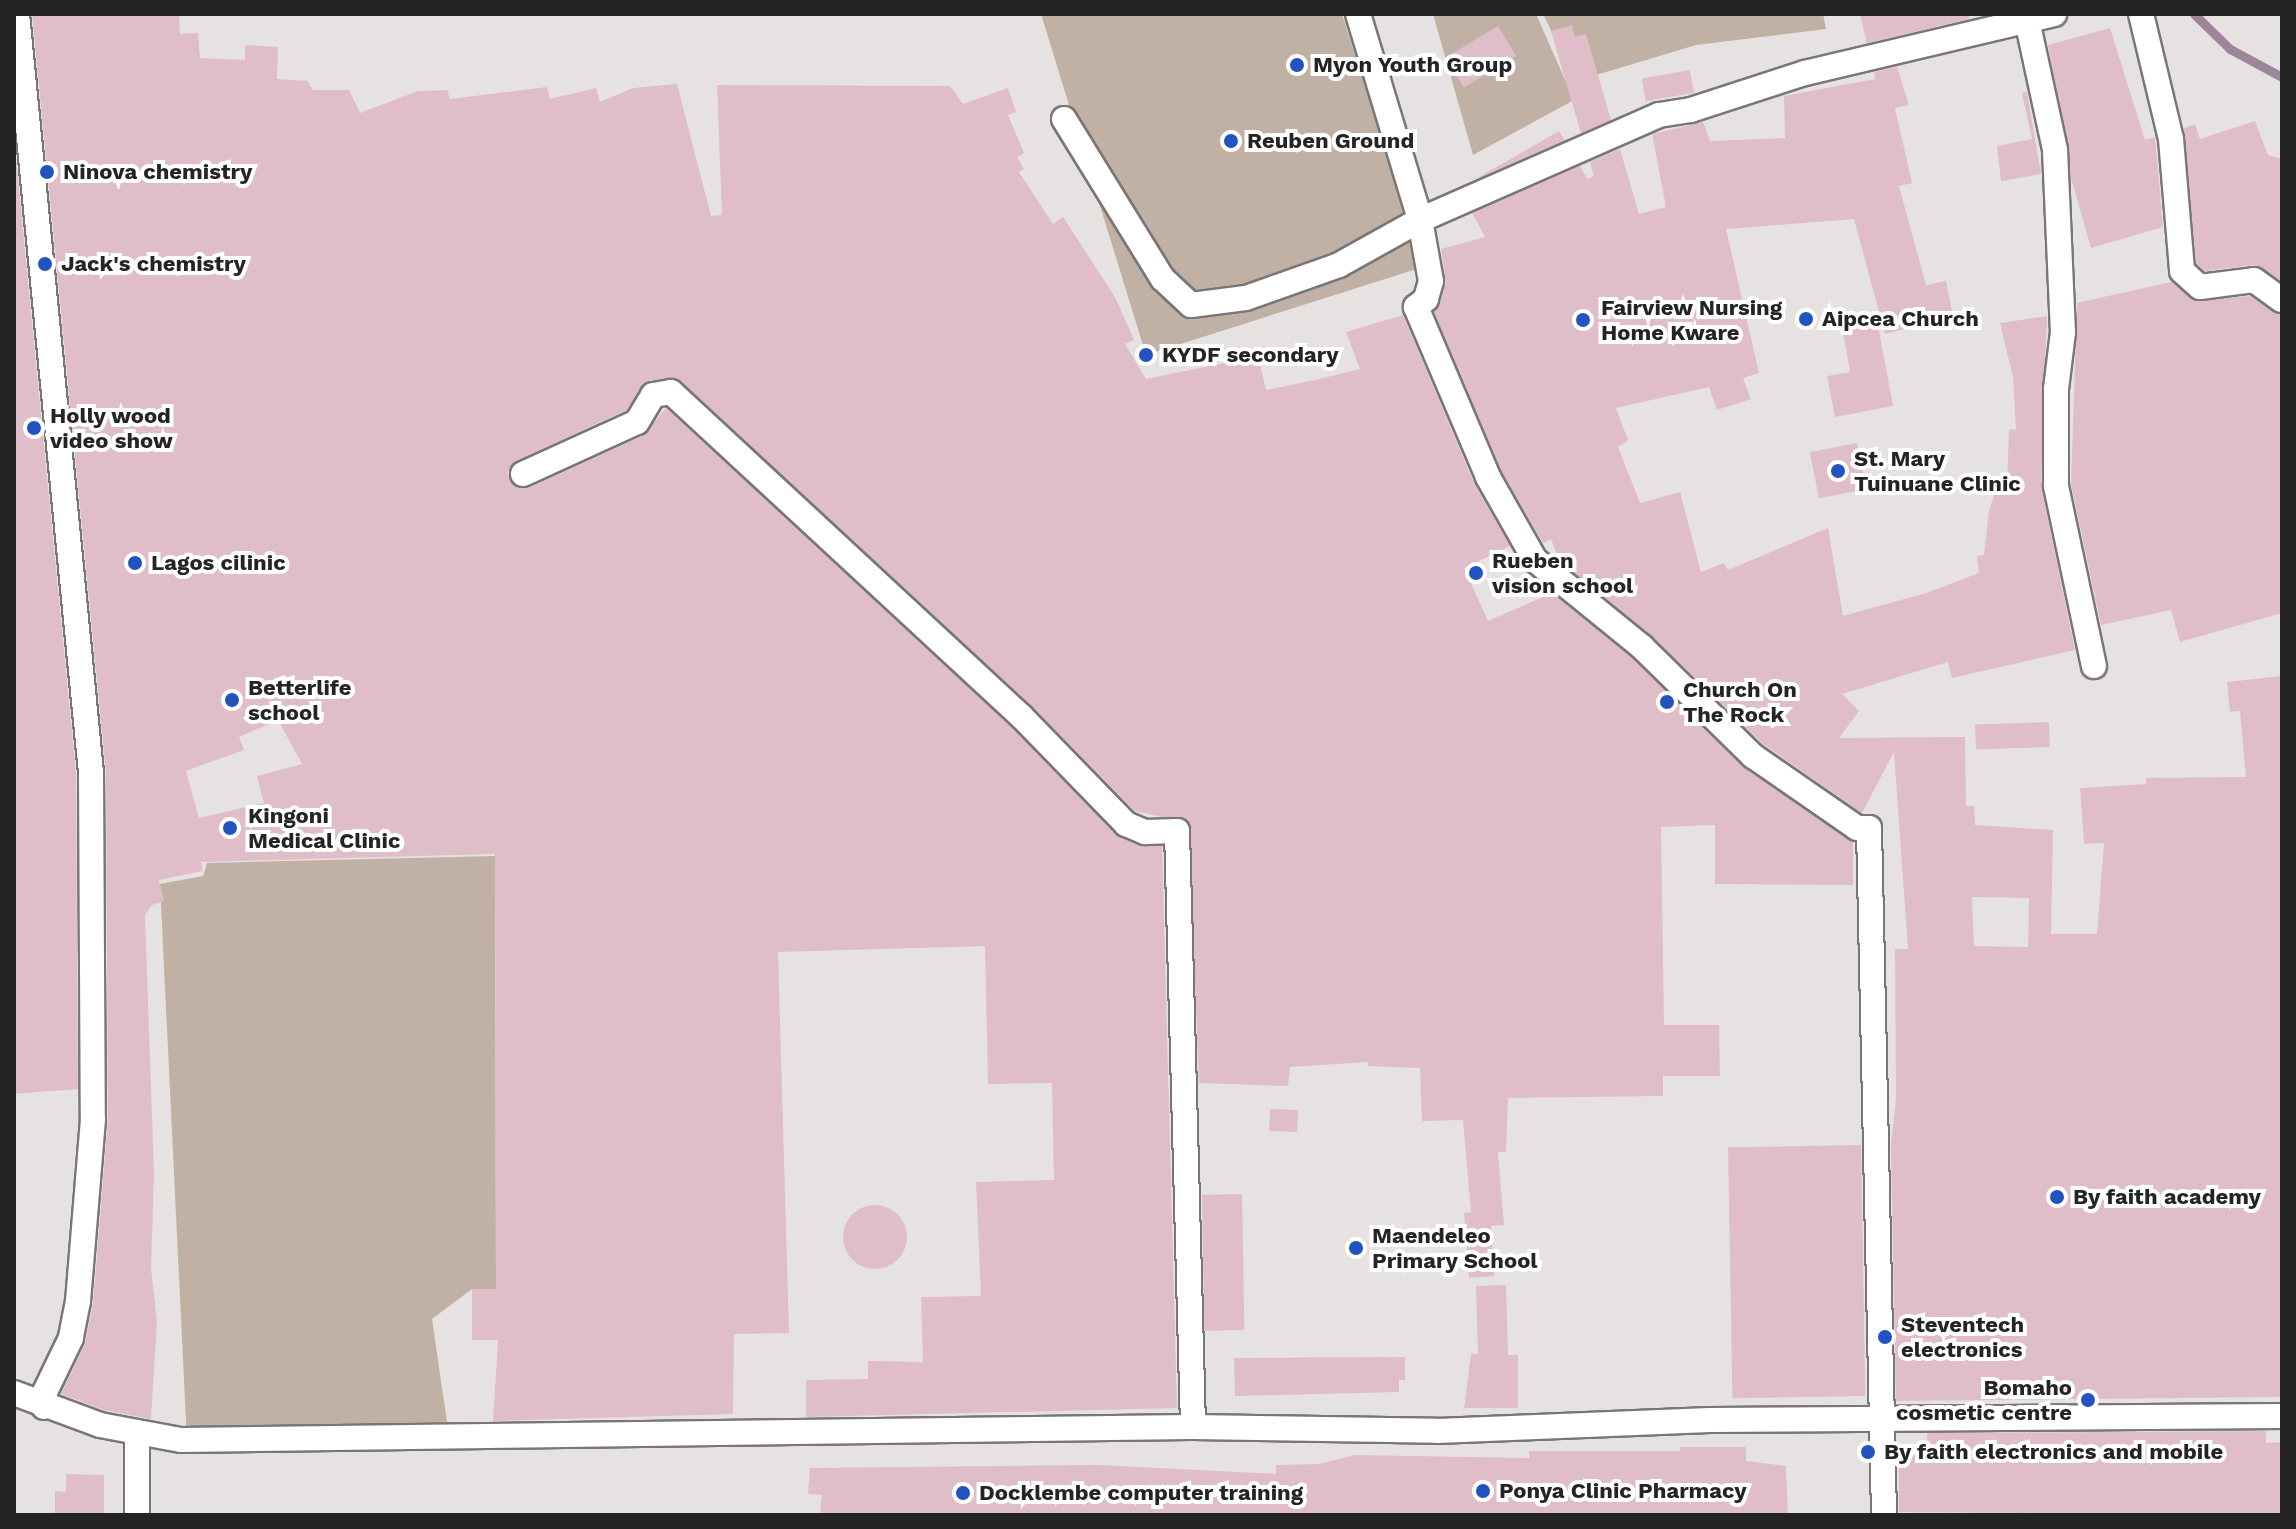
<!DOCTYPE html>
<style>
body{margin:0}
#map{position:relative;width:2296px;height:1529px;overflow:hidden;background:#e6e2e2;font-family:"Work Sans",sans-serif}
div>[style]{position:absolute}
[style*='--x']{left:calc(var(--x)*1px);top:calc(var(--y)*1px);width:calc(var(--w)*1px);rotate:calc(var(--a)*1deg)}
.green>*{inset:0;background:#c1b1a5}
.stream>*{height:9px;margin:-4.5px;padding:0 4.5px;transform-origin:4.5px;border-radius:4.5px;background:#9d869a}
.building>*{inset:0;background:#dfbeca;transform-origin:0 0}
.round{border-radius:50%}
.roads{filter:drop-shadow(2px 0 #7a7676) drop-shadow(-2px 0 #7a7676) drop-shadow(0 2px #7a7676) drop-shadow(0 -2px #7a7676)}
.minor>*{height:24px;margin:-12px;padding:0 12px;transform-origin:12px;border-radius:12px;background:#fff}
.dots>*{width:22px;height:22px;translate:-50% -50%;box-sizing:border-box;border:4px solid #fff;border-radius:50%}
span{translate:-50% -50%;white-space:nowrap;text-align:center;line-height:1.15;-webkit-text-stroke:8px #fff;paint-order:stroke}
.poi-label{font-size:22px;color:#252424;font-weight:700}
.left{translate:0 -50%;text-align:left}
.right{translate:-100% -50%;text-align:right}
.frame{position:absolute;inset:0;border:16px solid #252424;pointer-events:none}
</style>
<div id="map">
<div class="green">
<i style="clip-path:polygon(1041px 14px,1342px 14px,1423px 267px,1146px 355px)"></i>
<i style="clip-path:polygon(1433px 14px,1536px 14px,1574px 100px,1473px 155px)"></i>
<i style="clip-path:polygon(1543px 14px,1823px 14px,1826px 29px,1696px 45px,1576px 81px)"></i>
<i style="clip-path:polygon(495px 856px,496px 1289px,472px 1289px,432px 1319px,447px 1422px,187px 1442px,160px 884px,203px 876px,207px 863px)"></i>
</div>
<div class="stream">
<i style="--x:2194;--y:14;--w:50;--a:44.2"></i>
<i style="--x:2230;--y:49;--w:59;--a:28.3"></i>
</div>
<div class="building">
<i style="clip-path:polygon(evenodd,32px 14px,179px 14px,180px 34px,198px 33px,200px 58px,245px 60px,245px 45px,278px 47px,277px 79px,307px 81px,313px 90px,349px 90px,360px 113px,418px 91px,447px 90px,450px 99px,547px 87px,550px 99px,596px 88px,600px 102px,633px 88px,677px 84px,711px 216px,722px 215px,717px 85px,950px 86px,963px 104px,1008px 88px,1016px 112px,1008px 115px,1024px 153px,1017px 157px,1024px 169px,1019px 172px,1053px 224px,1063px 217px,1115px 297px,1134px 340px,1125px 344px,1146px 379px,1258px 356px,1266px 390px,1315px 380px,1360px 369px,1346px 332px,1403px 315px,1474px 483px,1510px 546px,1464px 568px,1488px 621px,1552px 593px,1632px 658px,1743px 767px,1853px 842px,1853px 885px,1715px 884px,1715px 825px,1661px 827px,1664px 1025px,1719px 1025px,1720px 1076px,1663px 1076px,1663px 1096px,1508px 1098px,1506px 1152px,1498px 1152px,1504px 1225px,1491px 1226px,1494px 1276px,1469px 1278px,1464px 1213px,1471px 1212px,1463px 1120px,1422px 1121px,1420px 1068px,1368px 1066px,1368px 1062px,1290px 1067px,1288px 1086px,1199px 1083px,1189px 823px,1135px 811px,1031px 705px,681px 381px,650px 380px,626px 410px,516px 461px,508px 472px,510px 481px,529px 488px,643px 436px,666px 408px,1011px 727px,1115px 834px,1140px 846px,1162px 846px,1177px 1408px,806px 1417px,806px 1380px,868px 1379px,868px 1361px,923px 1362px,921px 1297px,981px 1296px,976px 1182px,1054px 1180px,1052px 1083px,988px 1084px,985px 946px,778px 952px,789px 1333px,734px 1334px,733px 1414px,493px 1421px,498px 1340px,472px 1340px,472px 1289px,496px 1289px,495px 854px,201px 862px,203px 871px,159px 880px,164px 901px,152px 905px,145px 915px,154px 1173px,151px 1268px,157px 1321px,151px 1419px,104px 1410px,61px 1394px,85px 1344px,93px 1304px,108px 1120px,106px 773px,32px 14px,278px 720px,302px 764px,257px 776px,264px 803px,199px 818px,186px 771px,244px 750px,239px 737px,278px 720px)"></i>
<i style="clip-path:polygon(1860px 14px,1969px 14px,1969px 19px,1867px 43px)"></i>
<i style="clip-path:polygon(1572px 25px,1575px 37px,1586px 34px,1611px 120px,1581px 133px,1551px 31px)"></i>
<i style="left:1498px;top:26px;width:35px;height:61px;rotate:59deg"></i>
<i style="clip-path:polygon(2110px 28px,2145px 140px,2155px 137px,2163px 227px,2091px 248px,2071px 178px,2048px 45px)"></i>
<i style="clip-path:polygon(evenodd,1897px 67px,1909px 105px,1895px 108px,1912px 183px,1899px 186px,1926px 285px,1946px 281px,1953px 316px,1885px 334px,1854px 219px,1726px 229px,1759px 373px,1743px 378px,1751px 399px,1717px 410px,1709px 387px,1616px 408px,1628px 440px,1618px 447px,1640px 503px,1680px 492px,1701px 572px,1724px 563px,1728px 570px,1828px 528px,1843px 616px,1926px 593px,1979px 573px,1977px 556px,1984px 555px,1989px 510px,1997px 487px,2007px 485px,2009px 430px,2016px 429px,2013px 377px,2000px 323px,2047px 316px,2041px 486px,2075px 650px,1952px 678px,1948px 662px,1842px 694px,1859px 711px,1839px 738px,1965px 737px,1966px 806px,1974px 806px,1975px 825px,2053px 830px,2051px 934px,2097px 934px,2104px 843px,2084px 844px,2080px 788px,2146px 784px,2146px 778px,2246px 777px,2240px 711px,2230px 712px,2227px 682px,2282px 676px,2282px 1397px,1896px 1401px,1891px 1145px,1896px 1098px,1895px 949px,1908px 949px,1894px 752px,1862px 813px,1763px 744px,1652px 636px,1559px 560px,1551px 539px,1543px 543px,1501px 470px,1434px 312px,1446px 284px,1441px 249px,1485px 237px,1472px 213px,1580px 166px,1587px 179px,1594px 176px,1590px 162px,1620px 149px,1639px 214px,1666px 207px,1652px 134px,1703px 122px,1710px 141px,1785px 138px,1784px 96px,1875px 79px,1874px 72px,1897px 67px,1972px 897px,2029px 898px,2028px 947px,1974px 946px,1972px 897px)"></i>
<i style="left:1690px;top:70px;width:23px;height:49px;rotate:80deg"></i>
<i style="clip-path:polygon(2027px 92px,2041px 174px,2001px 181px,1997px 146px,2032px 139px,2022px 93px)"></i>
<i style="clip-path:polygon(2255px 121px,2268px 155px,2282px 159px,2282px 282px,2253px 265px,2205px 271px,2196px 264px,2184px 128px,2195px 124px,2200px 139px)"></i>
<i style="clip-path:polygon(1559px 131px,1565px 140px,1474px 180px)"></i>
<i style="clip-path:polygon(14px 138px,76px 774px,78px 1089px,14px 1094px)"></i>
<i style="clip-path:polygon(2171px 282px,2196px 301px,2250px 296px,2282px 315px,2282px 613px,2180px 642px,2171px 610px,2101px 625px,2071px 484px,2077px 303px)"></i>
<i style="clip-path:polygon(1877px 320px,1893px 406px,1835px 417px,1827px 376px,1850px 372px,1842px 326px)"></i>
<i style="left:1857px;top:443px;width:47px;height:48px;rotate:79deg"></i>
<i style="left:2049px;top:722px;width:25px;height:74px;rotate:88deg"></i>
<i style="left:1270px;top:1109px;width:28px;height:22px;rotate:2deg"></i>
<i style="left:1861px;top:1145px;width:251px;height:133px;rotate:89deg"></i>
<i style="left:1242px;top:1194px;width:136px;height:40px;rotate:89deg"></i>
<i class="round" style="left:843px;top:1205px;width:64px;height:64px"></i>
<i style="clip-path:polygon(1506px 1285px,1508px 1355px,1518px 1355px,1518px 1408px,1464px 1408px,1471px 1354px,1478px 1354px,1476px 1286px)"></i>
<i style="clip-path:polygon(1405px 1357px,1405px 1380px,1399px 1380px,1399px 1392px,1235px 1396px,1234px 1358px)"></i>
<i style="clip-path:polygon(2266px 1431px,2266px 1443px,2282px 1442px,2282px 1515px,1899px 1512px,1899px 1447px,1927px 1447px,1927px 1433px)"></i>
<i style="clip-path:polygon(1680px 1447px,1746px 1447px,1746px 1461px,1786px 1466px,1788px 1515px,827px 1515px,820px 1511px,822px 1495px,808px 1494px,810px 1468px,1098px 1465px,1276px 1474px,1276px 1465px,1319px 1464px,1355px 1455px,1529px 1458px,1529px 1451px,1680px 1451px)"></i>
<i style="clip-path:polygon(66px 1474px,104px 1475px,104px 1515px,55px 1515px,55px 1491px,66px 1492px)"></i>
</div>
<div class="roads">
<div class="minor">
<i style="--x:17;--y:14;--w:763;--a:84.43"></i>
<i style="--x:91;--y:773;--w:346;--a:89.7"></i>
<i style="--x:93;--y:1119;--w:183;--a:94.7"></i>
<i style="--x:78;--y:1301;--w:38;--a:101"></i>
<i style="--x:71;--y:1338;--w:60;--a:115.7"></i>
<i style="--x:45;--y:1392;--w:15;--a:94"></i>
<i style="--x:1358;--y:14;--w:215;--a:73.2"></i>
<i style="--x:1420;--y:220;--w:62;--a:79.8"></i>
<i style="--x:1431;--y:281;--w:19;--a:106"></i>
<i style="--x:1426;--y:299;--w:13;--a:141"></i>
<i style="--x:1416;--y:307;--w:185;--a:67"></i>
<i style="--x:1488;--y:477;--w:95;--a:60.5"></i>
<i style="--x:1535;--y:560;--w:138;--a:39.1"></i>
<i style="--x:1642;--y:647;--w:156;--a:44.5"></i>
<i style="--x:1753;--y:756;--w:126;--a:34.7"></i>
<i style="--x:1857;--y:828;--w:12;--a:0"></i>
<i style="--x:1869;--y:828;--w:687;--a:88.75"></i>
<i style="--x:2141;--y:14;--w:129;--a:76.5"></i>
<i style="--x:2171;--y:139;--w:132;--a:85.2"></i>
<i style="--x:2182;--y:271;--w:24;--a:42"></i>
<i style="--x:2200;--y:287;--w:54;--a:-7.4"></i>
<i style="--x:2254;--y:280;--w:34;--a:36"></i>
<i style="--x:2027;--y:20;--w:133;--a:77.8"></i>
<i style="--x:2055;--y:150;--w:182;--a:87.5"></i>
<i style="--x:2063;--y:332;--w:57;--a:97"></i>
<i style="--x:2056;--y:389;--w:97;--a:90"></i>
<i style="--x:2056;--y:486;--w:184;--a:78.1"></i>
<i style="--x:1064;--y:119;--w:188;--a:58.3"></i>
<i style="--x:1163;--y:279;--w:38;--a:43"></i>
<i style="--x:1191;--y:305;--w:55;--a:-7.3"></i>
<i style="--x:1246;--y:298;--w:99;--a:-19.5"></i>
<i style="--x:1339;--y:265;--w:93;--a:-29.1"></i>
<i style="--x:1420;--y:220;--w:261;--a:-23.7"></i>
<i style="--x:1659;--y:115;--w:32;--a:-9"></i>
<i style="--x:1691;--y:110;--w:120;--a:-18"></i>
<i style="--x:1805;--y:73;--w:256;--a:-13.3"></i>
<i style="--x:523;--y:474;--w:125;--a:-24.5"></i>
<i style="--x:637;--y:422;--w:31;--a:-59"></i>
<i style="--x:653;--y:395;--w:18;--a:-9"></i>
<i style="--x:671;--y:392;--w:477;--a:42.8"></i>
<i style="--x:1021;--y:716;--w:151;--a:45.8"></i>
<i style="--x:1126;--y:824;--w:21;--a:23"></i>
<i style="--x:1145;--y:832;--w:32;--a:-2"></i>
<i style="--x:1177;--y:831;--w:596;--a:88.46"></i>
<i style="--x:14;--y:1393;--w:92;--a:20.4"></i>
<i style="--x:100;--y:1425;--w:82;--a:10.5"></i>
<i style="--x:181;--y:1440;--w:1012;--a:-0.74"></i>
<i style="--x:1193;--y:1427;--w:244;--a:0.9"></i>
<i style="--x:1437;--y:1431;--w:273;--a:-2.3"></i>
<i style="--x:1710;--y:1420;--w:572;--a:-0.4"></i>
<i style="--x:137;--y:1515;--w:80;--a:-90"></i>
</div>
</div>
<div class="dots">
<i style="left:1297px;top:65px;background:#2353c1"></i>
<i style="left:1231px;top:141px;background:#2353c1"></i>
<i style="left:47px;top:172px;background:#2353c1"></i>
<i style="left:45px;top:264px;background:#2353c1"></i>
<i style="left:1806px;top:319px;background:#2353c1"></i>
<i style="left:1583px;top:320px;background:#2353c1"></i>
<i style="left:1146px;top:355px;background:#2353c1"></i>
<i style="left:34px;top:428px;background:#2353c1"></i>
<i style="left:1838px;top:471px;background:#2353c1"></i>
<i style="left:135px;top:563px;background:#2353c1"></i>
<i style="left:1476px;top:573px;background:#2353c1"></i>
<i style="left:232px;top:700px;background:#2353c1"></i>
<i style="left:1667px;top:702px;background:#2353c1"></i>
<i style="left:230px;top:828px;background:#2353c1"></i>
<i style="left:2057px;top:1197px;background:#2353c1"></i>
<i style="left:1356px;top:1248px;background:#2353c1"></i>
<i style="left:1885px;top:1337px;background:#2353c1"></i>
<i style="left:2088px;top:1400px;background:#2353c1"></i>
<i style="left:1868px;top:1452px;background:#2353c1"></i>
<i style="left:1483px;top:1491px;background:#2353c1"></i>
<i style="left:963px;top:1493px;background:#2353c1"></i>
</div>
<div class="poi-label">
<span class="left" style="left:1313px;top:65px">Myon Youth Group</span>
<span class="left" style="left:1247px;top:141px">Reuben Ground</span>
<span class="left" style="left:63px;top:172px">Ninova chemistry</span>
<span class="left" style="left:61px;top:264px">Jack's chemistry</span>
<span class="left" style="left:1601px;top:320px">Fairview Nursing<br>Home Kware</span>
<span class="left" style="left:1822px;top:319px">Aipcea Church</span>
<span class="left" style="left:1162px;top:355px">KYDF secondary</span>
<span class="left" style="left:50px;top:428px">Holly wood<br>video show</span>
<span class="left" style="left:1854px;top:471px">St. Mary<br>Tuinuane Clinic</span>
<span class="left" style="left:1492px;top:573px">Rueben<br>vision school</span>
<span class="left" style="left:151px;top:563px">Lagos cilinic</span>
<span class="left" style="left:248px;top:700px">Betterlife<br>school</span>
<span class="left" style="left:1683px;top:702px">Church On<br>The Rock</span>
<span class="left" style="left:248px;top:828px">Kingoni<br>Medical Clinic</span>
<span class="left" style="left:2073px;top:1197px">By faith academy</span>
<span class="left" style="left:1372px;top:1248px">Maendeleo<br>Primary School</span>
<span class="left" style="left:1901px;top:1337px">Steventech<br>electronics</span>
<span class="right" style="left:2072px;top:1400px">Bomaho<br>cosmetic centre</span>
<span class="left" style="left:1884px;top:1452px">By faith electronics and mobile</span>
<span class="left" style="left:1499px;top:1491px">Ponya Clinic Pharmacy</span>
<span class="left" style="left:979px;top:1493px">Docklembe computer training</span>
</div>
<div class="frame"></div>
</div>
